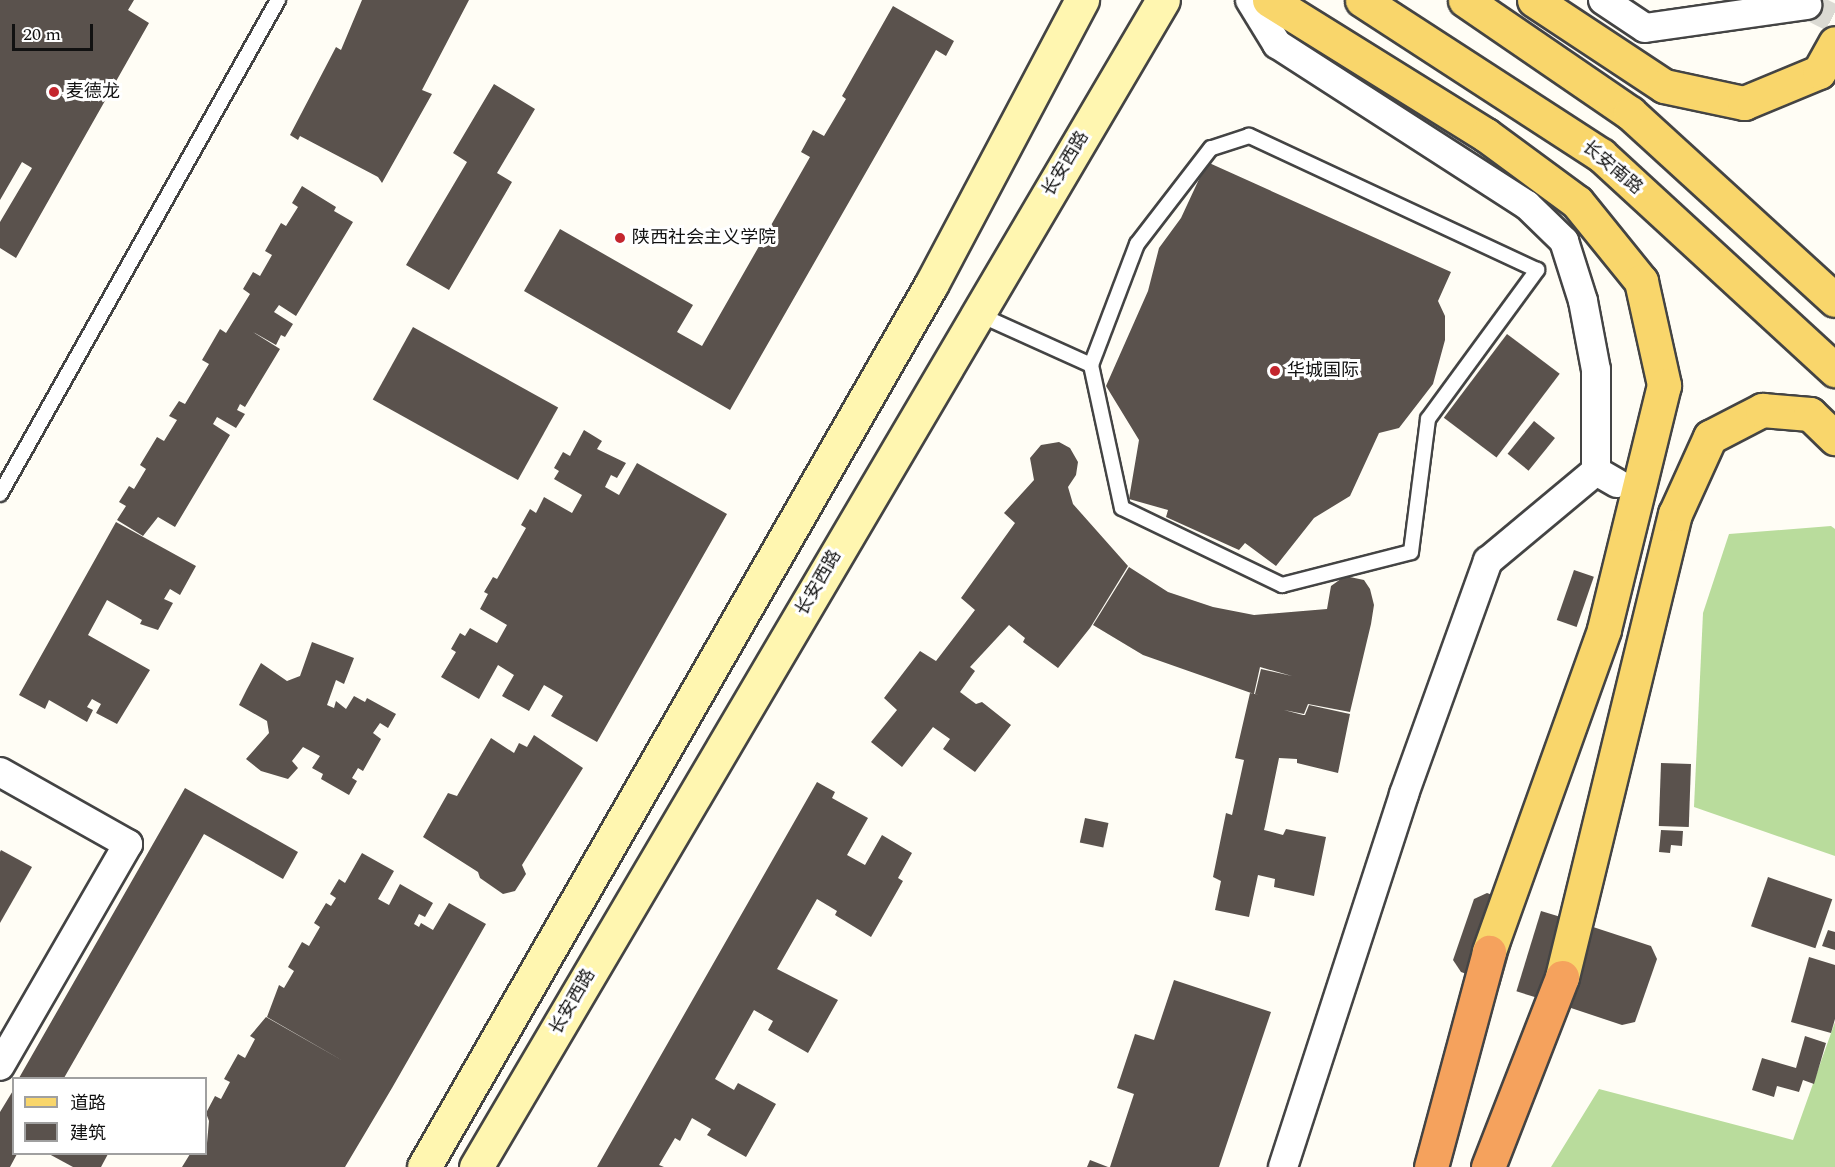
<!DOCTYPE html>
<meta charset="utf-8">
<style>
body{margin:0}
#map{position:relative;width:1835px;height:1167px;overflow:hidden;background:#fffdf5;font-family:Spectral,"Noto Sans SC",serif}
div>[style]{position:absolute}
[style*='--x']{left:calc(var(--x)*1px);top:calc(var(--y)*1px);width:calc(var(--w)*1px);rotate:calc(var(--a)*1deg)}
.forest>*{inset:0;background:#b9dc9c}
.building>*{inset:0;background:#5a524d;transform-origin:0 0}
.street-tunnel>*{height:28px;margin-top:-14px;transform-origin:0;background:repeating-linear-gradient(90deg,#dbdad3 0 28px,transparent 0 42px)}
.roads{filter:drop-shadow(2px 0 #444) drop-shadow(-2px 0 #444) drop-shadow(0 2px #444) drop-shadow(0 -2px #444)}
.lane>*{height:14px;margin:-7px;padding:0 7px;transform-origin:7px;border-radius:7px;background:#fff}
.street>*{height:28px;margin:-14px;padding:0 14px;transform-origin:14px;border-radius:14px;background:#fff}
.secondary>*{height:33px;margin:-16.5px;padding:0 16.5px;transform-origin:16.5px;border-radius:16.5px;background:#fff6b0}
.primary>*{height:33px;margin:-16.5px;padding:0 16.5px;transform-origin:16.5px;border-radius:16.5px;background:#f9d66b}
.highway>*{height:33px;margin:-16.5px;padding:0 16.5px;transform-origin:16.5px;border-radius:16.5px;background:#f5a25d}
.dots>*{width:16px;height:16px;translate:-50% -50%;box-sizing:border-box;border:3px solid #fff;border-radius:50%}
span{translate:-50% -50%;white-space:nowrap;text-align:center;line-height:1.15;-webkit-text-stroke:6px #fff;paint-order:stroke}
.poi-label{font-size:18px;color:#111}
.left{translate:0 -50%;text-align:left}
.street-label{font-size:18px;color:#111}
.legend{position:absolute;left:12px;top:1077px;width:195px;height:78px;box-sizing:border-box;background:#fff;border:2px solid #a0a0a0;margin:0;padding:8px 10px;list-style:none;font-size:18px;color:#111}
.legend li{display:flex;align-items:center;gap:12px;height:30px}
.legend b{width:30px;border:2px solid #a0a0a0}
.scale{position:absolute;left:12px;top:24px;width:81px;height:27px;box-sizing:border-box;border:3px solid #111;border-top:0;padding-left:8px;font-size:18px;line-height:21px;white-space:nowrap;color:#111;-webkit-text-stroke:4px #fff;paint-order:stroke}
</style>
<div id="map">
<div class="forest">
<i style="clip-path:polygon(1831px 526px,1835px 529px,1835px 856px,1694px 807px,1703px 613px,1729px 534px)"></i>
<i style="clip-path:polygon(1835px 1022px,1835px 1167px,1551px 1167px,1599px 1089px,1793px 1140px)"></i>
</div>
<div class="building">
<i style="clip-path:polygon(0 0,134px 0,128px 10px,149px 23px,16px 258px,0 248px,0 222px,32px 168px,22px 162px,0 200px)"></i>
<i style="clip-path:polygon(362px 0,469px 0,422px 90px,432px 94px,382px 183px,378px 177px,300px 136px,298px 140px,290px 135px,336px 47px,341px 50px)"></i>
<i style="clip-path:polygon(893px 6px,954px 41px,946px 56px,936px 50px,730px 410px,524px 291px,560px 229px,693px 305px,677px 332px,702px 346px,810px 157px,801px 152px,813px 130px,824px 136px,846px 99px,842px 96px)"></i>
<i style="clip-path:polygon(494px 84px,535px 109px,497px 173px,512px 182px,449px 290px,406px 265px,467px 162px,453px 153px)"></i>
<i style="clip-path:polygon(1207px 162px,1451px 272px,1438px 301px,1445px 316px,1445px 340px,1433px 384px,1399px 428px,1379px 433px,1350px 496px,1314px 518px,1276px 566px,1245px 543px,1239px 550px,1166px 517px,1168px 510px,1129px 499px,1139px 440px,1106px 386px,1148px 291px,1159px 248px,1181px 218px)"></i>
<i style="clip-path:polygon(302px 186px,336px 207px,334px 211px,353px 222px,296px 316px,279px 305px,274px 312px,293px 324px,285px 337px,281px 335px,276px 345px,253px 332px,280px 349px,245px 407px,240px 404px,237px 410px,245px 414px,236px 428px,217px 417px,213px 424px,230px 435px,175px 527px,158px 517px,143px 536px,117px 520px,126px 506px,119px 502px,129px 486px,134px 489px,146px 469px,140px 465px,157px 437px,164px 441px,177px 420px,169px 416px,179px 401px,185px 404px,209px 364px,202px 360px,220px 329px,226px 333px,250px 294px,243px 289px,253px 272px,260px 276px,272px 255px,265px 251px,281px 223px,286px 226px,298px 207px,292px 203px)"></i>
<i style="left:413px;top:327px;width:166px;height:83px;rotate:29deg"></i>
<i style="left:1507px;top:334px;width:66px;height:105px;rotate:37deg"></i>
<i style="left:1534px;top:421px;width:27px;height:42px;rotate:39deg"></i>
<i style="clip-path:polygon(584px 430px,602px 441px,597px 449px,626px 463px,617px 478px,611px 475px,605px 487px,619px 495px,637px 463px,727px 514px,597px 742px,551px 716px,563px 696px,544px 685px,529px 711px,502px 696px,514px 675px,498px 665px,479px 699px,441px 677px,456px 652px,451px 649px,460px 633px,465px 636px,470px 628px,497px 643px,507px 625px,480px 609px,488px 594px,484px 592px,493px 577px,497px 579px,526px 528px,521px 525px,530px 509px,536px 513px,544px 497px,572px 513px,582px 495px,554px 479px,559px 471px,554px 468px,563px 452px,570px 456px)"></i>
<i style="clip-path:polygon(1059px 442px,1070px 448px,1078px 462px,1076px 475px,1068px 487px,1073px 504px,1128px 566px,1090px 628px,1058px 668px,1023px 642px,1025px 638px,1009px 625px,970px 667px,975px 671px,960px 692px,976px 704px,982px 702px,1011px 725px,975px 772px,943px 749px,950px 739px,933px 727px,902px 767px,871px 742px,897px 710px,884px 698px,920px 651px,936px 661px,975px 610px,961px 598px,1015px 523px,1004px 513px,1034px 480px,1030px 458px,1041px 445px)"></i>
<i style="clip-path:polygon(116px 522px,196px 566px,180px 595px,170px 589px,164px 599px,173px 603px,158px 630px,140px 624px,142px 620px,107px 600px,88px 635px,150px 670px,117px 724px,96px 713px,101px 704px,92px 699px,87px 707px,93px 710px,87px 722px,49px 700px,45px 709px,19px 695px)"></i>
<i style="clip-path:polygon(1129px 567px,1168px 592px,1213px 607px,1254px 615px,1327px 609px,1331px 586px,1345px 576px,1364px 580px,1370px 589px,1374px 605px,1371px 624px,1350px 712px,1308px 704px,1304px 714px,1284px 710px,1303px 715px,1305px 715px,1309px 705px,1350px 714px,1338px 773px,1297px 763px,1297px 759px,1279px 758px,1265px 826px,1264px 830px,1283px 835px,1286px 829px,1326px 837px,1314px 896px,1274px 887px,1275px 879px,1258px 875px,1249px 917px,1215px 910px,1221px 881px,1213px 877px,1226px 813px,1232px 815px,1244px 760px,1235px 758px,1250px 693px,1259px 695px,1255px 694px,1261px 669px,1292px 676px,1260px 667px,1254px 694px,1143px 655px,1093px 625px)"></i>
<i style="left:1574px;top:570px;width:21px;height:53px;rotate:19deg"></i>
<i style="clip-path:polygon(312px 642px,354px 658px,344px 684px,336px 680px,327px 705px,334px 708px,336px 701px,346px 709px,354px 696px,365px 702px,367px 698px,396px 714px,388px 728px,380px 723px,373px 733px,381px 739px,363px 771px,358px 768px,352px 778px,357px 781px,349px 795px,321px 779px,323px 774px,312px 768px,320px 756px,303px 747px,292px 761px,298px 768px,288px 779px,261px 771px,246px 759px,269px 733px,267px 721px,239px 705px,247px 689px,261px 663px,287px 681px,300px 676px)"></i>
<i style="clip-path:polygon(534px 735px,583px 768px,522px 865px,526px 874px,515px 891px,503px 894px,480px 878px,478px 872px,423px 837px,448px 793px,457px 796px,491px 738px,514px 753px,519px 743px,527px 747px)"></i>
<i style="left:1661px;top:763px;width:30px;height:63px;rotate:2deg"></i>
<i style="clip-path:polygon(817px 782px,835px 792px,832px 798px,868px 818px,847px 855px,865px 865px,882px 835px,912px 853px,898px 878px,903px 881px,871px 937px,835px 915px,837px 911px,817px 899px,777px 969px,838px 1000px,808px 1053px,768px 1030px,773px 1021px,754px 1010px,715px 1079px,734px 1090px,738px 1083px,776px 1104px,746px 1157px,707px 1135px,711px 1129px,692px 1118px,680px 1141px,675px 1138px,659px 1165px,664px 1167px,597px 1167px)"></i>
<i style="clip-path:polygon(185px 788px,298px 852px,283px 879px,204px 834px,64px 1078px,19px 1078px)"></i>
<i style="left:1085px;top:818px;width:24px;height:25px;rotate:12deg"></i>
<i style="clip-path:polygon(1661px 830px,1683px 831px,1682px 846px,1671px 845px,1670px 853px,1659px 852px)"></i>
<i style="clip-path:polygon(1px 850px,32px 867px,0 923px,0 852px)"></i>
<i style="clip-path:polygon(362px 853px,394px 871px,378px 899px,389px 905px,400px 884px,433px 903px,425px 917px,419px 914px,414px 924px,419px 927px,421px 923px,433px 930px,449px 903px,486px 924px,392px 1088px,345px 1167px,182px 1167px,190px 1154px,206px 1154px,209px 1121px,206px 1113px,215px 1096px,221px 1099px,230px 1082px,224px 1079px,238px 1054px,245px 1058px,255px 1039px,250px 1036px,266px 1017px,345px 1062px,267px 1017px,279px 985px,284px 988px,294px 971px,288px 967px,302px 942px,309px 946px,320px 927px,314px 923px,326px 903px,331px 906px,336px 898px,330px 894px,339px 879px,345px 883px)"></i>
<i style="left:1768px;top:877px;width:68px;height:52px;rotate:19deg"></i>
<i style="clip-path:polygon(1487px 893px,1523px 906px,1500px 986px,1461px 972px,1453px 960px,1474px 899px)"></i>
<i style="left:1541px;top:911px;width:31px;height:84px;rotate:17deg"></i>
<i style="clip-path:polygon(1590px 926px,1651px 946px,1657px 959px,1635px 1022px,1622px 1025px,1565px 1006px)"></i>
<i style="clip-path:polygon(1828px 930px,1835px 932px,1835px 950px,1822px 946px)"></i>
<i style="clip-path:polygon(1809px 957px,1835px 965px,1835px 1019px,1831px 1033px,1791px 1022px)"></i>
<i style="clip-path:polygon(1174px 980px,1271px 1012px,1219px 1167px,1110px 1167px,1134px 1094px,1117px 1088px,1135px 1034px,1154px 1040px)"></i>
<i style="clip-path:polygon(1805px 1036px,1826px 1043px,1814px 1084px,1803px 1080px,1799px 1092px,1777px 1086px,1774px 1097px,1752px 1090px,1762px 1058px,1796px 1068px)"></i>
<i style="clip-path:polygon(14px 1089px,14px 1154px,17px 1154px,10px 1167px,0 1167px,0 1112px)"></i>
<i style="clip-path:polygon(49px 1154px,108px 1154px,101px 1167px,73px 1167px)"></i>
<i style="clip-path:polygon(1090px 1160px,1108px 1167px,1087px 1167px)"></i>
</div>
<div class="street-tunnel">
<i style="--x:1807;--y:5;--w:31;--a:27"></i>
</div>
<div class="roads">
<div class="lane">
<i style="--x:978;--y:314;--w:124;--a:24.3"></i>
<i style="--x:1091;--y:365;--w:146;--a:77.8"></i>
<i style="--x:1122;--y:508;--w:178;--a:25.7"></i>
<i style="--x:1282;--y:585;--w:133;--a:-14.3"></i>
<i style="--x:1411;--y:552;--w:134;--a:-82.7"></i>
<i style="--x:1428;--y:419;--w:185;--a:-53.8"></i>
<i style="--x:1537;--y:270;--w:318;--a:-155"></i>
<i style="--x:1249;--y:136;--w:40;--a:162"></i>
<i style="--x:1211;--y:148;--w:121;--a:127.6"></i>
<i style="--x:1137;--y:244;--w:129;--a:110.8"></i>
<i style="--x:0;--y:494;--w:567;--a:-60.63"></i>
</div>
<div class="street">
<i style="--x:1250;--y:0;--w:52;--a:58.5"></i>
<i style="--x:1277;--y:44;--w:297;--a:32.8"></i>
<i style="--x:1527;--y:205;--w:52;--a:44.2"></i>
<i style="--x:1564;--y:241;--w:63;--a:72.4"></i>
<i style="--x:1583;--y:301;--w:70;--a:79.3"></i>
<i style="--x:1596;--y:370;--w:101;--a:90"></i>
<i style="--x:1603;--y:0;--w:50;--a:33.7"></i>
<i style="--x:1645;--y:28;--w:164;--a:-8.1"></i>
<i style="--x:1596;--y:471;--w:24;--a:30"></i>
<i style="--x:0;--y:772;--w:147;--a:29.4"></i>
<i style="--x:128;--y:844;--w:256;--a:120"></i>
<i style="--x:1283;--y:1167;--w:392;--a:-72"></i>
<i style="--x:1404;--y:794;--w:248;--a:-70.2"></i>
<i style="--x:1488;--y:561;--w:141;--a:-39.8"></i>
</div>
<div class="secondary">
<i style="--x:424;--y:1167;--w:1017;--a:-60.11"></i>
<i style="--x:931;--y:285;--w:323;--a:-62.1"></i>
<i style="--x:476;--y:1167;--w:1354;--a:-59.52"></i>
</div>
<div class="primary">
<i style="--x:1269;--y:0;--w:256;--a:31.9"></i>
<i style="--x:1486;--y:135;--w:113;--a:36.4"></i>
<i style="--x:1577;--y:202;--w:102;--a:51"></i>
<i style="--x:1641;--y:281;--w:107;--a:77.5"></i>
<i style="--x:1664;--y:385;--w:252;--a:103.8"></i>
<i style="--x:1604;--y:630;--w:342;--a:109.7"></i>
<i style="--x:1362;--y:0;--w:285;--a:33"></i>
<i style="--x:1601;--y:155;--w:318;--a:42.6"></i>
<i style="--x:1465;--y:0;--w:200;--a:34.4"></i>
<i style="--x:1630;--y:113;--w:277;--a:42.4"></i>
<i style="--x:1534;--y:0;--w:156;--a:33.5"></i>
<i style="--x:1664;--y:86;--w:82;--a:12"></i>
<i style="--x:1744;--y:103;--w:81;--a:-22.5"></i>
<i style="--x:1819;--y:72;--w:33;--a:-61"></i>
<i style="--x:1562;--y:977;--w:477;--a:-76.3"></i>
<i style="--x:1675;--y:514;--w:85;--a:-65.6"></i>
<i style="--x:1710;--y:437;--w:59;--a:-27.4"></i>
<i style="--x:1762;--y:410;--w:48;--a:4.8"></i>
<i style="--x:1810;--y:414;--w:35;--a:44"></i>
</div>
<div class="highway">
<i style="--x:1431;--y:1167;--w:223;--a:-74.9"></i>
<i style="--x:1488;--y:1167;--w:204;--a:-68.7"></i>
</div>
</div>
<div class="dots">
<i style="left:54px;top:92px;background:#c4262e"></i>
<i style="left:620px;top:238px;background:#c4262e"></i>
<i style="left:1275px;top:371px;background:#c4262e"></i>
</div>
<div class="poi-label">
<span class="left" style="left:66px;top:92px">麦德龙</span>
<span class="left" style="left:632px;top:238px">陕西社会主义学院</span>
<span class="left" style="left:1287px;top:371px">华城国际</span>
</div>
<div class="street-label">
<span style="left:1066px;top:164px;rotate:-59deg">长安西路</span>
<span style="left:1612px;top:168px;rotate:40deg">长安南路</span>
<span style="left:819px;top:583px;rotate:-60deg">长安西路</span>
<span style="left:573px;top:1002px;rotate:-60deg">长安西路</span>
</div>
<ul class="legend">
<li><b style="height:8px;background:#f9d66b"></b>道路</li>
<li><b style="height:16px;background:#5a524d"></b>建筑</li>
</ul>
<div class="scale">20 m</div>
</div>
